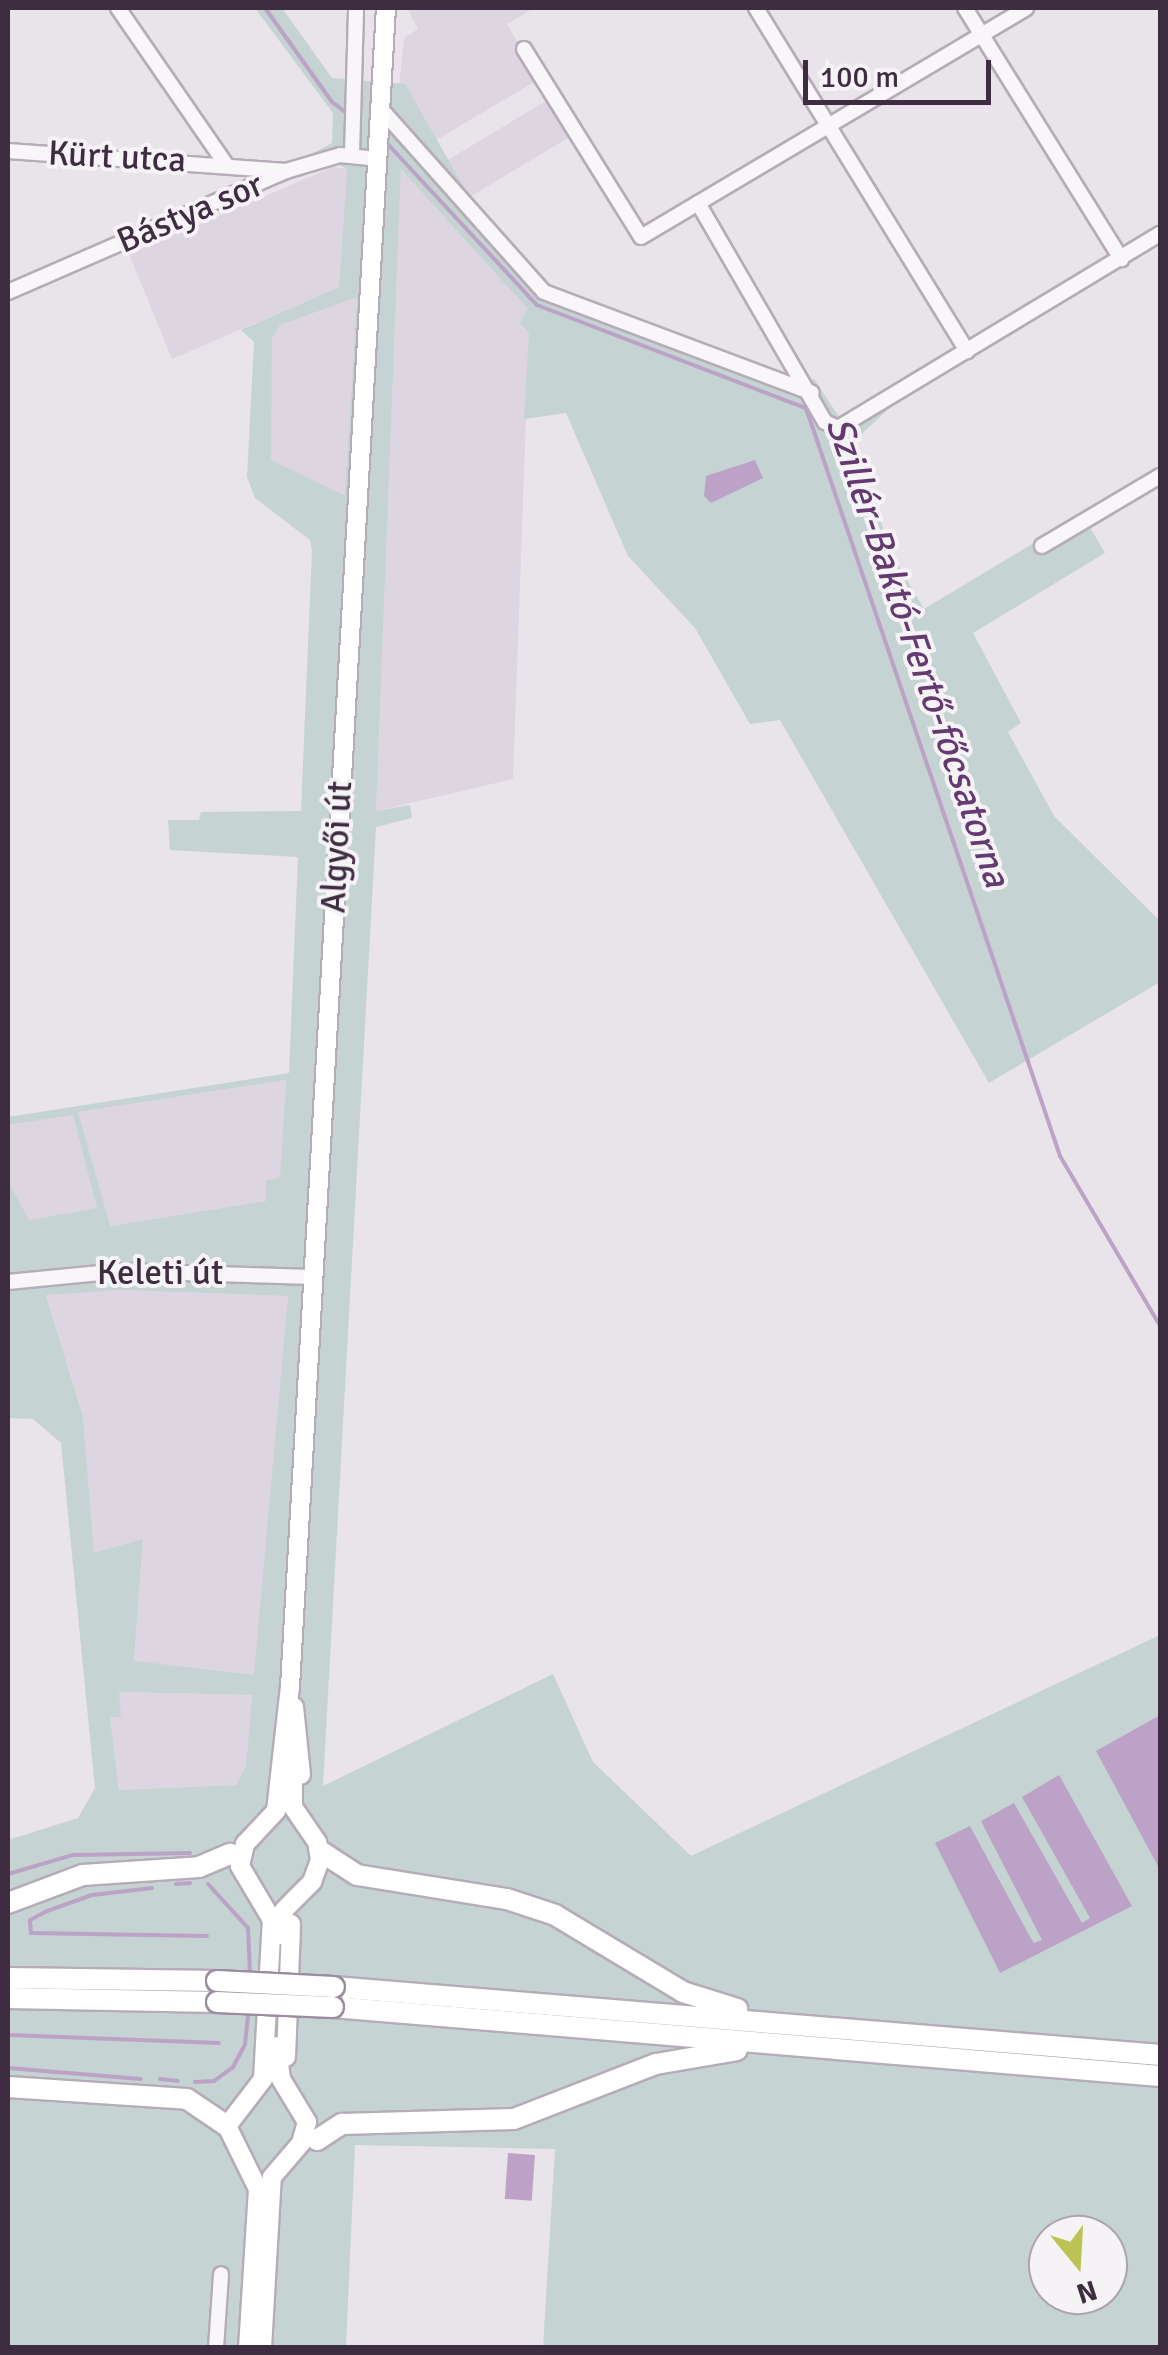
<!DOCTYPE html>
<meta charset="utf-8">
<style>
body{margin:0}
#map{position:relative;width:1168px;height:2355px;overflow:hidden;background:#e9e3ea;font-family:Signika,sans-serif}
div>[style]{position:absolute}
[style*='--x']{left:calc(var(--x)*1px);top:calc(var(--y)*1px);width:calc(var(--w)*1px);rotate:calc(var(--a)*1deg)}
.built>*{inset:0;background:#ddd5df;transform-origin:0 0}
.green>*{inset:0;background:#c5d3d2}
.water>*{inset:0;background:#bca2c6;transform-origin:0 0}
.stream>*{height:4px;margin:-2px;padding:0 2px;transform-origin:2px;border-radius:2px;background:#bca2c6}
.roads{filter:drop-shadow(2px 0 #b6acb7) drop-shadow(-2px 0 #b6acb7) drop-shadow(0 2px #b6acb7) drop-shadow(0 -2px #b6acb7)}
.minor>*{height:14px;margin:-7px;padding:0 7px;transform-origin:7px;border-radius:7px;background:#f8f6f9}
.major>*{height:18px;margin:-9px;padding:0 9px;transform-origin:9px;border-radius:9px;background:#fff}
.highway>*{height:20px;margin:-10px;padding:0 10px;transform-origin:10px;border-radius:10px;background:#fff}
.bridges{filter:drop-shadow(2px 0 #9c8c9f) drop-shadow(-2px 0 #9c8c9f) drop-shadow(0 2px #9c8c9f) drop-shadow(0 -2px #9c8c9f)}
.highway-bridge>*{height:20px;margin:-10px;padding:0 10px;transform-origin:10px;border-radius:10px;background:#fff}
span{translate:-50% -50%;white-space:nowrap;text-align:center;line-height:1.15;-webkit-text-stroke:8px #f6f3f7;paint-order:stroke}
.street-label{font-size:35px;color:#3e2c41}
.water-label{font-size:38px;color:#643a71;font-style:italic}
.frame{position:absolute;inset:0;border:10px solid #3e2c41;pointer-events:none}
.north{position:absolute;left:1028px;top:2215px;width:100px;height:100px;box-sizing:border-box;background:#f6f3f7;border:2px solid #aca3ae;border-radius:50%;rotate:162deg;font-size:28px;font-weight:700;line-height:40px;text-align:center;color:#3e2c41}
.north::after{content:'';display:block;margin:auto;width:35px;height:45px;background:#bcc354;clip-path:polygon(50% 0,100% 100%,50% 72%,0 100%)}
.scale{position:absolute;left:803px;top:60px;width:188px;height:45px;box-sizing:border-box;border:5px solid #3e2c41;border-top:0;padding-left:12px;font-size:30px;line-height:35px;white-space:nowrap;color:#3e2c41;-webkit-text-stroke:8px #f6f3f7;paint-order:stroke}
</style>
<div id="map">
<div class="built">
<i style="clip-path:polygon(407px 8px,534px 8px,507px 24px,539px 79px,433px 142px,405px 85px,399px 87px,404px 38px,418px 29px)"></i>
<i style="left:546px;top:101px;width:43px;height:118px;rotate:59deg"></i>
<i style="clip-path:polygon(333px 167px,347px 169px,339px 287px,172px 359px,129px 254px)"></i>
<i style="clip-path:polygon(401px 167px,529px 310px,519px 323px,529px 332px,513px 779px,376px 811px)"></i>
<i style="clip-path:polygon(357px 296px,345px 495px,270px 460px,272px 338px,280px 325px)"></i>
<i style="clip-path:polygon(286px 1080px,280px 1178px,266px 1201px,109px 1226px,78px 1112px)"></i>
<i style="clip-path:polygon(73px 1115px,98px 1208px,29px 1220px,8px 1180px,8px 1125px)"></i>
<i style="clip-path:polygon(119px 1290px,288px 1296px,255px 1676px,134px 1662px,143px 1540px,94px 1554px,83px 1417px,46px 1294px)"></i>
<i style="clip-path:polygon(118px 1692px,252px 1695px,246px 1766px,236px 1785px,119px 1790px,110px 1716px,120px 1717px)"></i>
</div>
<div class="green">
<i style="clip-path:polygon(evenodd,255px 8px,282px 8px,332px 78px,405px 84px,469px 196px,539px 280px,804px 384px,814px 379px,839px 417px,974px 339px,982px 351px,897px 401px,853px 442px,892px 554px,924px 609px,1082px 514px,1105px 553px,973px 633px,1021px 723px,1008px 732px,1054px 816px,1160px 921px,1160px 982px,989px 1083px,780px 720px,750px 724px,695px 628px,628px 556px,566px 413px,524px 419px,529px 332px,519px 323px,528px 309px,401px 169px,376px 811px,410px 805px,412px 818px,376px 827px,323px 1786px,553px 1674px,593px 1762px,691px 1856px,1160px 1635px,1160px 1715px,1097px 1751px,1160px 1870px,1160px 2347px,543px 2347px,555px 2149px,355px 2145px,346px 2347px,8px 2347px,8px 1840px,78px 1818px,95px 1788px,61px 1443px,33px 1419px,8px 1418px,8px 1180px,29px 1220px,97px 1208px,73px 1115px,8px 1125px,8px 1117px,289px 1073px,298px 857px,170px 850px,168px 820px,199px 820px,201px 812px,301px 811px,312px 550px,310px 540px,255px 498px,247px 477px,254px 342px,241px 330px,339px 287px,347px 169px,313px 153px,332px 143px,333px 113px,255px 8px,357px 297px,345px 494px,344px 495px,271px 460px,272px 338px,280px 325px,357px 297px,255px 8px,286px 1080px,280px 1177px,266px 1181px,266px 1201px,110px 1226px,78px 1112px,286px 1080px,255px 8px,119px 1290px,288px 1296px,254px 1675px,134px 1661px,143px 1539px,94px 1553px,83px 1417px,46px 1295px,119px 1290px,255px 8px,119px 1692px,252px 1695px,246px 1766px,236px 1785px,119px 1790px,110px 1717px,121px 1717px,119px 1692px,255px 8px,1048px 2235px,1108px 2235px,1108px 2295px,1048px 2295px,1048px 2235px)"></i>
</div>
<div class="water">
<i style="clip-path:polygon(755px 460px,763px 478px,711px 503px,704px 496px,706px 476px)"></i>
<i style="clip-path:polygon(1160px 1715px,1160px 1870px,1096px 1751px)"></i>
<i style="clip-path:polygon(1059px 1775px,1132px 1906px,1000px 1973px,935px 1843px,970px 1826px,1029px 1935px,1034px 1943px,1042px 1940px,981px 1821px,1014px 1803px,1082px 1923px,1090px 1918px,1022px 1797px)"></i>
<i style="left:508px;top:2153px;width:27px;height:46px;rotate:4deg"></i>
</div>
<div class="stream">
<i style="--x:265;--y:8;--w:115;--a:54.5"></i>
<i style="--x:332;--y:102;--w:20;--a:37"></i>
<i style="--x:384;--y:140;--w:225;--a:47.2"></i>
<i style="--x:537;--y:305;--w:288;--a:21"></i>
<i style="--x:806;--y:408;--w:790;--a:71.24"></i>
<i style="--x:1060;--y:1156;--w:197;--a:59.5"></i>
<i style="--x:8;--y:1874;--w:68;--a:-16.3"></i>
<i style="--x:73;--y:1855;--w:117;--a:-1"></i>
<i style="--x:176;--y:1884;--w:14;--a:-4"></i>
<i style="--x:208;--y:1884;--w:59;--a:47.7"></i>
<i style="--x:248;--y:1928;--w:45;--a:87.5"></i>
<i style="--x:152;--y:1888;--w:60;--a:173.3"></i>
<i style="--x:92;--y:1895;--w:48;--a:160.4"></i>
<i style="--x:47;--y:1911;--w:19;--a:152"></i>
<i style="--x:30;--y:1920;--w:13;--a:86"></i>
<i style="--x:31;--y:1933;--w:176;--a:1"></i>
<i style="--x:8;--y:2035;--w:211;--a:2.2"></i>
<i style="--x:8;--y:2068;--w:133;--a:4.7"></i>
<i style="--x:160;--y:2079;--w:18;--a:6"></i>
<i style="--x:195;--y:2082;--w:19;--a:-3"></i>
<i style="--x:214;--y:2081;--w:24;--a:-36"></i>
<i style="--x:233;--y:2067;--w:26;--a:-62"></i>
<i style="--x:245;--y:2044;--w:31;--a:-84"></i>
</div>
<div class="roads">
<div class="minor">
<i style="--x:118;--y:8;--w:188;--a:55.4"></i>
<i style="--x:756;--y:8;--w:403;--a:58.4"></i>
<i style="--x:965;--y:8;--w:296;--a:58.1"></i>
<i style="--x:524;--y:49;--w:221;--a:58.1"></i>
<i style="--x:641;--y:237;--w:448;--a:-30.7"></i>
<i style="--x:380;--y:108;--w:246;--a:48.3"></i>
<i style="--x:544;--y:292;--w:286;--a:20.6"></i>
<i style="--x:8;--y:151;--w:279;--a:4.1"></i>
<i style="--x:352;--y:154;--w:146;--a:-88.4"></i>
<i style="--x:698;--y:203;--w:253;--a:59.9"></i>
<i style="--x:825;--y:422;--w:14;--a:25"></i>
<i style="--x:838;--y:428;--w:376;--a:-31.1"></i>
<i style="--x:8;--y:292;--w:303;--a:-23.5"></i>
<i style="--x:286;--y:171;--w:56;--a:-16.5"></i>
<i style="--x:340;--y:155;--w:37;--a:6"></i>
<i style="--x:1042;--y:546;--w:137;--a:-30.7"></i>
<i style="--x:8;--y:1282;--w:113;--a:-5.6"></i>
<i style="--x:120;--y:1271;--w:192;--a:1.8"></i>
<i style="--x:216;--y:2348;--w:74;--a:-86.1"></i>
</div>
<div class="major">
<i style="--x:294;--y:1707;--w:68;--a:84.1"></i>
<i style="--x:282;--y:1935;--w:25;--a:-85"></i>
<i style="--x:284;--y:1910;--w:40;--a:-45"></i>
<i style="--x:312;--y:1882;--w:23;--a:-70"></i>
<i style="--x:320;--y:1860;--w:18;--a:-99"></i>
<i style="--x:317;--y:1842;--w:42;--a:-124.4"></i>
<i style="--x:293;--y:1807;--w:43;--a:-90"></i>
<i style="--x:286;--y:2057;--w:133;--a:-87.8"></i>
<i style="--x:248;--y:2348;--w:159;--a:-86.4"></i>
<i style="--x:258;--y:2189;--w:70;--a:-116.2"></i>
<i style="--x:227;--y:2126;--w:59;--a:-52.5"></i>
<i style="--x:263;--y:2079;--w:159;--a:-86.8"></i>
<i style="--x:272;--y:1920;--w:63;--a:-120.7"></i>
<i style="--x:240;--y:1866;--w:23;--a:-77"></i>
<i style="--x:245;--y:1844;--w:45;--a:-46.8"></i>
<i style="--x:276;--y:1811;--w:125;--a:-83.6"></i>
<i style="--x:290;--y:1687;--w:1682;--a:-86.73"></i>
<i style="--x:262;--y:2348;--w:171;--a:-86.7"></i>
<i style="--x:272;--y:2177;--w:45;--a:-49.5"></i>
<i style="--x:301;--y:2143;--w:22;--a:-74"></i>
<i style="--x:307;--y:2122;--w:50;--a:-121.2"></i>
<i style="--x:281;--y:2079;--w:33;--a:-97"></i>
</div>
<div class="highway">
<i style="--x:320;--y:1851;--w:44;--a:33"></i>
<i style="--x:357;--y:1875;--w:152;--a:9.1"></i>
<i style="--x:507;--y:1899;--w:51;--a:18.4"></i>
<i style="--x:555;--y:1915;--w:149;--a:31"></i>
<i style="--x:683;--y:1992;--w:57;--a:17.5"></i>
<i style="--x:8;--y:1903;--w:80;--a:-20.5"></i>
<i style="--x:83;--y:1875;--w:116;--a:-3.9"></i>
<i style="--x:199;--y:1867;--w:34;--a:-23"></i>
<i style="--x:8;--y:1978;--w:209;--a:0.8"></i>
<i style="--x:334;--y:1987;--w:829;--a:4.71"></i>
<i style="--x:8;--y:1998;--w:209;--a:1.1"></i>
<i style="--x:333;--y:2007;--w:830;--a:4.77"></i>
<i style="--x:8;--y:2087;--w:179;--a:3.8"></i>
<i style="--x:187;--y:2099;--w:48;--a:34"></i>
<i style="--x:317;--y:2140;--w:30;--a:-33"></i>
<i style="--x:342;--y:2124;--w:172;--a:-1.7"></i>
<i style="--x:514;--y:2119;--w:152;--a:-21.2"></i>
<i style="--x:656;--y:2064;--w:82;--a:-9.8"></i>
</div>
</div>
<div class="bridges">
<div class="highway-bridge">
<i style="--x:217;--y:1981;--w:117;--a:2.9"></i>
<i style="--x:217;--y:2002;--w:116;--a:2.5"></i>
</div>
</div>
<div class="street-label">
<span style="left:117px;top:157px;rotate:3deg">Kürt utca</span>
<span style="left:190px;top:213px;rotate:-23deg">Bástya sor</span>
<span style="left:337px;top:847px;rotate:-87deg">Algyői út</span>
<span style="left:160px;top:1273px">Keleti út</span>
</div>
<div class="water-label">
<span style="left:918px;top:652px;rotate:71deg">Szillér-Baktó-Fertő-főcsatorna</span>
</div>
<div class="frame"></div>
<div class="north">N</div>
<div class="scale">100 m</div>
</div>
